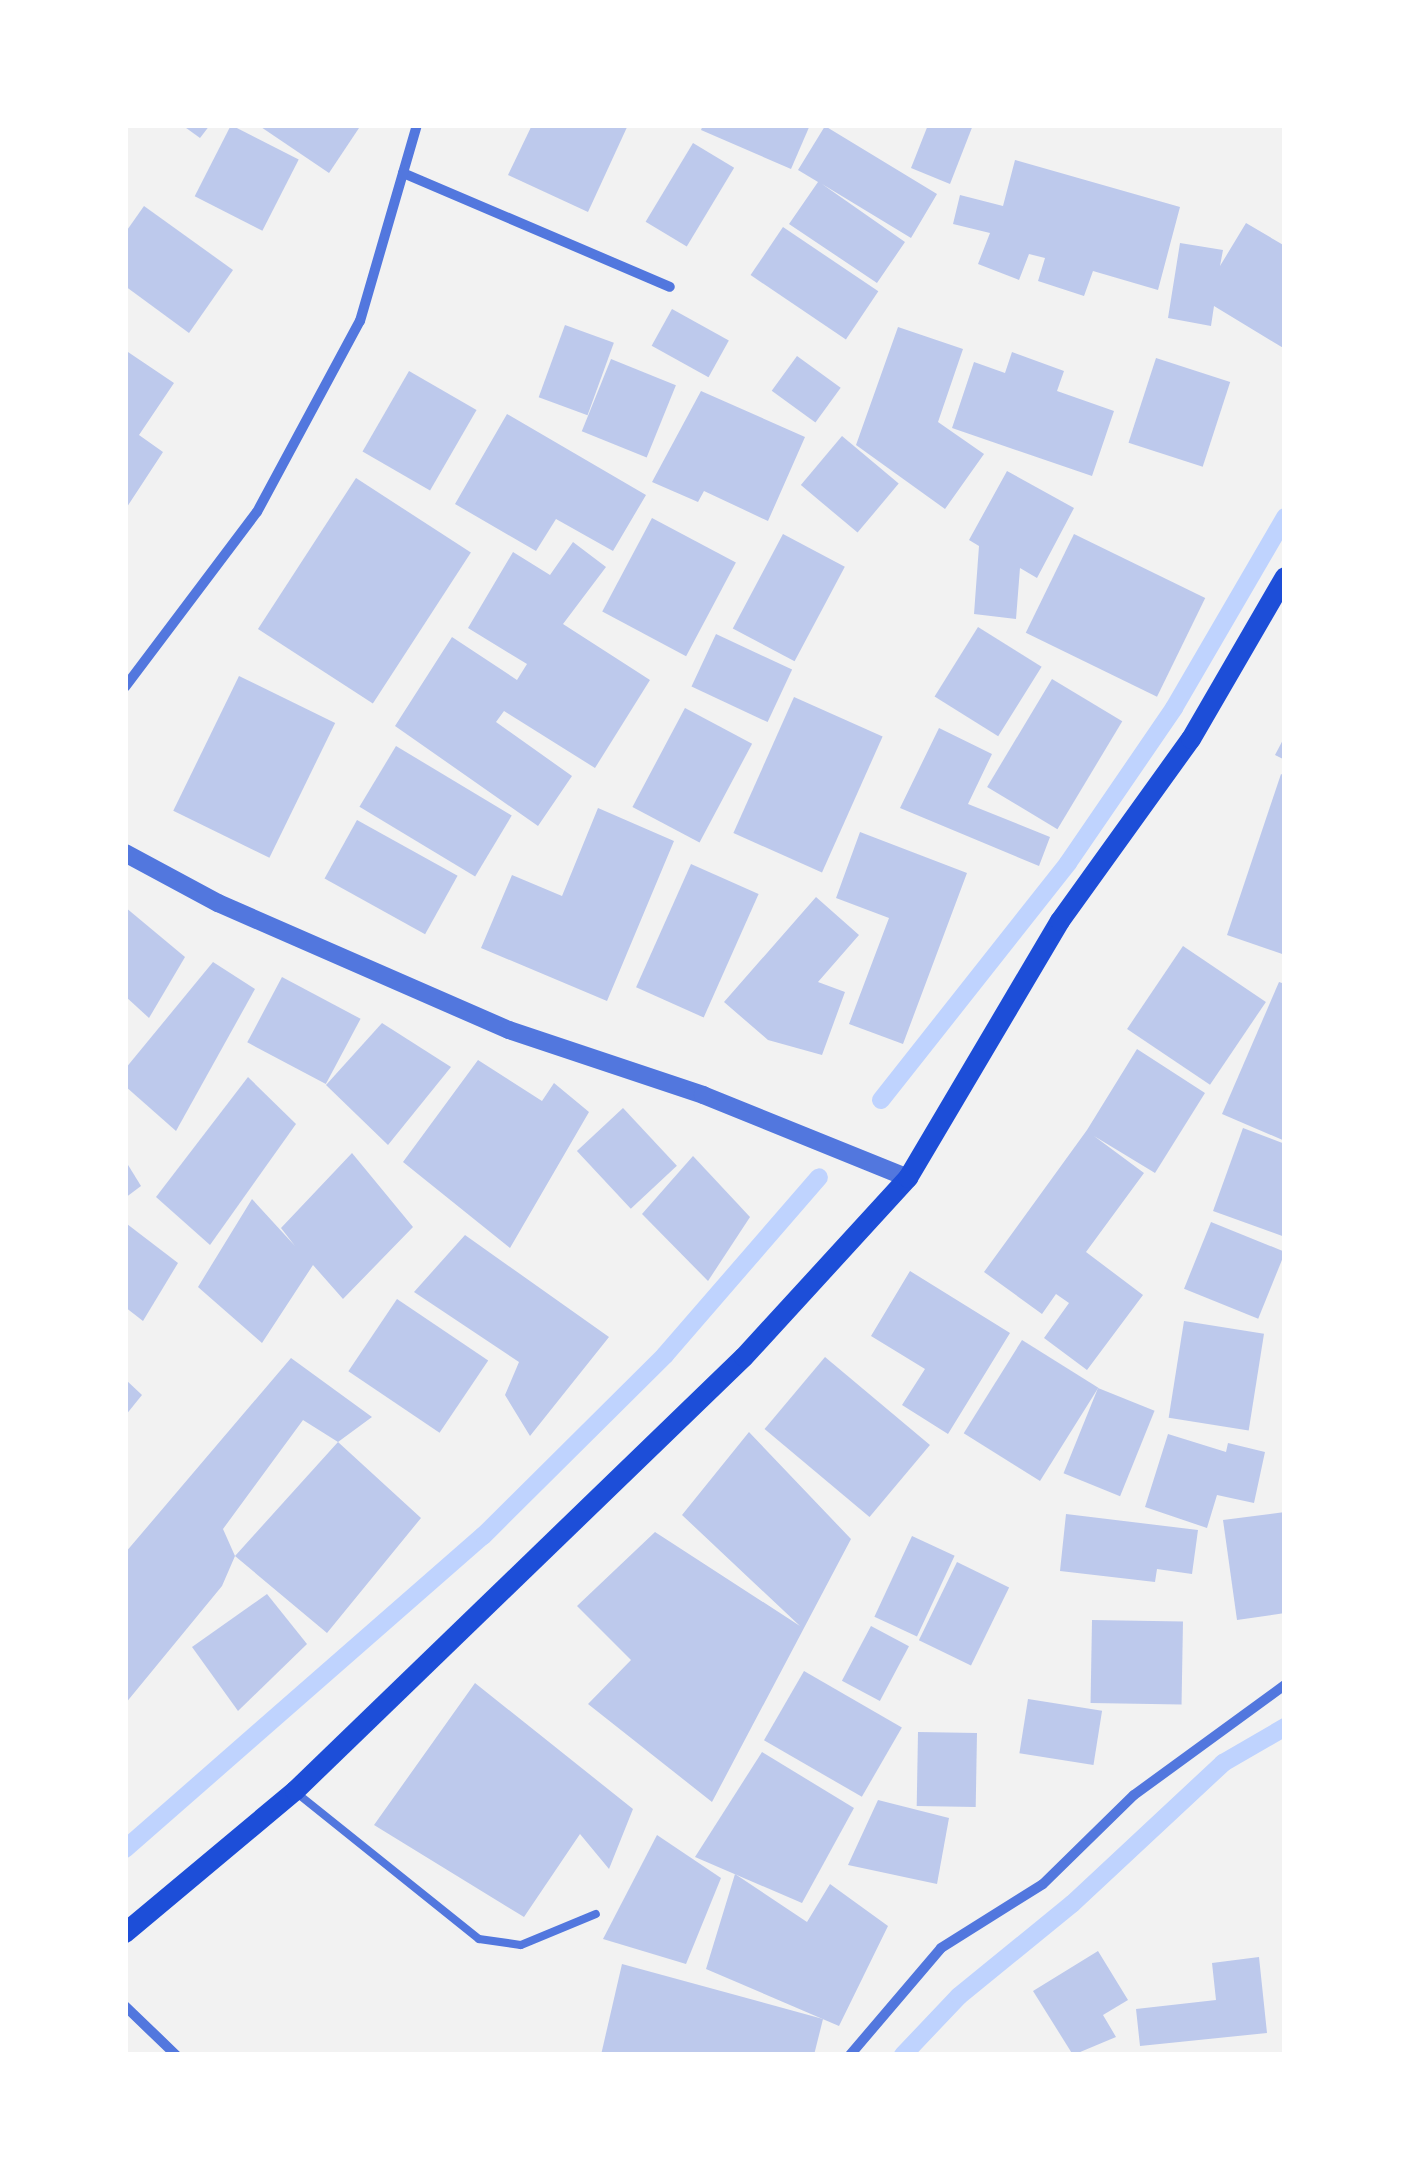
<!DOCTYPE html>
<style>
body{margin:0}
#map{position:relative;width:1410px;height:2180px;overflow:hidden;background:#f2f2f2;font-family:Raleway,sans-serif}
div>[style]{position:absolute}
[style*='--x']{left:calc(var(--x)*1px);top:calc(var(--y)*1px);width:calc(var(--w)*1px);rotate:calc(var(--a)*1deg)}
.stream>*{height:18px;margin:-9px;padding:0 9px;transform-origin:9px;border-radius:9px;background:#bfd3fe}
.building>*{inset:0;background:#bdc9ec;transform-origin:0 0}
.service>*{height:8px;margin:-4px;padding:0 4px;transform-origin:4px;border-radius:4px;background:#5277de}
.minor>*{height:10px;margin:-5px;padding:0 5px;transform-origin:5px;border-radius:5px;background:#5277de}
.tertiary>*{height:18px;margin:-9px;padding:0 9px;transform-origin:9px;border-radius:9px;background:#5277de}
.secondary>*{height:20px;margin:-10px;padding:0 10px;transform-origin:10px;border-radius:10px;background:#1d4ed8}
span{translate:-50% -50%;white-space:nowrap;text-align:center;line-height:1.15;-webkit-text-stroke:10px #fff;paint-order:stroke}
.frame{position:absolute;inset:0;border:128px solid #fff;pointer-events:none}
</style>
<div id="map">
<div class="stream">
<i style="--x:881;--y:1100;--w:302;--a:-51.7"></i>
<i style="--x:1068;--y:863;--w:188;--a:-55.6"></i>
<i style="--x:1174;--y:708;--w:221;--a:-59.8"></i>
<i style="--x:125;--y:1849;--w:476;--a:-41.2"></i>
<i style="--x:483;--y:1536;--w:257;--a:-44.8"></i>
<i style="--x:665;--y:1355;--w:235;--a:-49.1"></i>
<i style="--x:903;--y:2055;--w:81;--a:-46.5"></i>
<i style="--x:959;--y:1996;--w:146;--a:-39.2"></i>
<i style="--x:1072;--y:1904;--w:207;--a:-43"></i>
<i style="--x:1223;--y:1763;--w:72;--a:-30.1"></i>
</div>
<div class="building">
<i style="clip-path:polygon(182px 125px,210px 125px,200px 138px)"></i>
<i style="left:231px;top:125px;width:76px;height:80px;rotate:27deg"></i>
<i style="clip-path:polygon(258px 125px,361px 125px,329px 173px)"></i>
<i style="clip-path:polygon(532px 125px,628px 125px,588px 212px,508px 175px)"></i>
<i style="clip-path:polygon(703px 125px,810px 125px,791px 169px,701px 130px)"></i>
<i style="clip-path:polygon(928px 125px,973px 125px,950px 184px,911px 168px)"></i>
<i style="clip-path:polygon(825px 126px,937px 194px,911px 238px,822px 184px,905px 242px,877px 283px,789px 224px,818px 182px,798px 170px)"></i>
<i style="left:693px;top:143px;width:48px;height:92px;rotate:31deg"></i>
<i style="clip-path:polygon(1015px 160px,1180px 207px,1158px 290px,1093px 271px,1084px 296px,1038px 281px,1045px 258px,1029px 254px,1019px 280px,978px 264px,990px 233px,953px 224px,960px 195px,1003px 206px)"></i>
<i style="clip-path:polygon(144px 206px,233px 270px,189px 333px,125px 286px,125px 233px)"></i>
<i style="clip-path:polygon(1246px 223px,1285px 246px,1285px 349px,1214px 306px,1211px 326px,1168px 318px,1180px 243px,1223px 250px,1220px 266px)"></i>
<i style="left:783px;top:227px;width:115px;height:58px;rotate:34deg"></i>
<i style="left:672px;top:309px;width:65px;height:42px;rotate:29deg"></i>
<i style="left:565px;top:325px;width:52px;height:77px;rotate:20deg"></i>
<i style="clip-path:polygon(898px 327px,963px 349px,938px 422px,984px 454px,945px 509px,856px 445px)"></i>
<i style="clip-path:polygon(125px 350px,174px 383px,139px 435px,163px 452px,125px 510px)"></i>
<i style="clip-path:polygon(1012px 352px,1064px 371px,1057px 391px,1114px 411px,1092px 476px,952px 428px,974px 362px,1005px 373px)"></i>
<i style="left:797px;top:356px;width:54px;height:43px;rotate:36deg"></i>
<i style="left:1156px;top:358px;width:78px;height:89px;rotate:18deg"></i>
<i style="left:611px;top:359px;width:70px;height:78px;rotate:22deg"></i>
<i style="left:409px;top:371px;width:78px;height:93px;rotate:30deg"></i>
<i style="clip-path:polygon(701px 391px,805px 437px,768px 521px,704px 491px,698px 502px,652px 482px)"></i>
<i style="clip-path:polygon(507px 414px,646px 495px,613px 551px,556px 519px,536px 551px,455px 504px)"></i>
<i style="left:842px;top:436px;width:74px;height:64px;rotate:40deg"></i>
<i style="clip-path:polygon(1007px 471px,1074px 508px,1037px 578px,1020px 568px,1016px 619px,974px 614px,979px 546px,969px 540px)"></i>
<i style="left:356px;top:478px;width:137px;height:180px;rotate:33deg"></i>
<i style="left:652px;top:518px;width:95px;height:106px;rotate:28deg"></i>
<i style="left:783px;top:534px;width:70px;height:107px;rotate:28deg"></i>
<i style="left:1074px;top:534px;width:146px;height:110px;rotate:26deg"></i>
<i style="clip-path:polygon(573px 542px,606px 567px,563px 624px,650px 680px,595px 768px,504px 711px,496px 722px,572px 776px,538px 826px,395px 726px,452px 637px,517px 680px,527px 664px,468px 628px,513px 552px,550px 575px)"></i>
<i style="left:978px;top:627px;width:75px;height:82px;rotate:32deg"></i>
<i style="left:716px;top:634px;width:84px;height:58px;rotate:25deg"></i>
<i style="left:239px;top:676px;width:107px;height:150px;rotate:26deg"></i>
<i style="left:1052px;top:679px;width:82px;height:126px;rotate:31deg"></i>
<i style="left:794px;top:697px;width:97px;height:149px;rotate:24deg"></i>
<i style="left:685px;top:708px;width:76px;height:112px;rotate:28deg"></i>
<i style="clip-path:polygon(939px 728px,992px 754px,968px 804px,1050px 837px,1039px 866px,900px 808px)"></i>
<i style="clip-path:polygon(1285px 736px,1285px 760px,1275px 755px)"></i>
<i style="left:396px;top:746px;width:135px;height:71px;rotate:31deg"></i>
<i style="clip-path:polygon(1281px 774px,1285px 776px,1285px 955px,1227px 935px)"></i>
<i style="clip-path:polygon(598px 808px,674px 841px,607px 1001px,481px 948px,512px 875px,562px 896px)"></i>
<i style="left:357px;top:820px;width:115px;height:67px;rotate:29deg"></i>
<i style="clip-path:polygon(860px 832px,967px 873px,903px 1044px,849px 1024px,889px 918px,836px 898px)"></i>
<i style="left:691px;top:864px;width:74px;height:135px;rotate:24deg"></i>
<i style="clip-path:polygon(816px 897px,859px 935px,818px 982px,845px 992px,822px 1055px,768px 1040px,724px 1002px)"></i>
<i style="clip-path:polygon(125px 907px,185px 957px,149px 1018px,125px 996px)"></i>
<i style="left:1183px;top:946px;width:100px;height:100px;rotate:34deg"></i>
<i style="clip-path:polygon(213px 962px,255px 989px,176px 1131px,125px 1086px,125px 1069px)"></i>
<i style="left:282px;top:977px;width:89px;height:74px;rotate:28deg"></i>
<i style="clip-path:polygon(1279px 982px,1285px 984px,1285px 1141px,1222px 1114px)"></i>
<i style="clip-path:polygon(382px 1023px,451px 1067px,388px 1145px,326px 1085px)"></i>
<i style="clip-path:polygon(1137px 1049px,1205px 1093px,1155px 1173px,1094px 1136px,1144px 1173px,1086px 1252px,1143px 1295px,1087px 1370px,1044px 1338px,1069px 1303px,1056px 1294px,1042px 1314px,984px 1272px,1087px 1130px)"></i>
<i style="clip-path:polygon(478px 1060px,542px 1101px,554px 1083px,589px 1112px,510px 1248px,403px 1162px)"></i>
<i style="clip-path:polygon(248px 1077px,296px 1124px,210px 1245px,156px 1197px)"></i>
<i style="left:623px;top:1108px;width:79px;height:63px;rotate:47deg"></i>
<i style="clip-path:polygon(1243px 1128px,1285px 1144px,1285px 1237px,1213px 1211px)"></i>
<i style="clip-path:polygon(352px 1153px,413px 1227px,343px 1299px,313px 1265px,262px 1343px,198px 1287px,252px 1199px,295px 1246px,281px 1228px)"></i>
<i style="clip-path:polygon(693px 1156px,750px 1217px,708px 1281px,642px 1214px)"></i>
<i style="clip-path:polygon(125px 1160px,141px 1186px,125px 1198px)"></i>
<i style="left:1211px;top:1222px;width:80px;height:72px;rotate:22deg"></i>
<i style="clip-path:polygon(127px 1224px,178px 1263px,143px 1321px,125px 1307px)"></i>
<i style="clip-path:polygon(465px 1235px,609px 1337px,530px 1436px,505px 1395px,519px 1362px,414px 1292px)"></i>
<i style="clip-path:polygon(910px 1271px,1010px 1333px,948px 1434px,902px 1405px,925px 1369px,871px 1336px)"></i>
<i style="left:397px;top:1299px;width:110px;height:87px;rotate:34deg"></i>
<i style="left:1184px;top:1321px;width:81px;height:98px;rotate:9deg"></i>
<i style="left:1022px;top:1340px;width:90px;height:110px;rotate:32deg"></i>
<i style="left:825px;top:1357px;width:137px;height:94px;rotate:40deg"></i>
<i style="clip-path:polygon(evenodd,291px 1358px,372px 1417px,338px 1442px,421px 1518px,327px 1633px,235px 1556px,222px 1586px,125px 1704px,125px 1553px,291px 1358px,303px 1420px,338px 1442px,235px 1556px,223px 1529px,303px 1420px)"></i>
<i style="clip-path:polygon(125px 1379px,142px 1395px,125px 1416px)"></i>
<i style="left:1098px;top:1388px;width:61px;height:92px;rotate:22deg"></i>
<i style="clip-path:polygon(749px 1432px,851px 1539px,712px 1802px,588px 1704px,631px 1660px,577px 1606px,655px 1532px,800px 1626px,682px 1515px)"></i>
<i style="clip-path:polygon(1168px 1434px,1226px 1452px,1228px 1443px,1265px 1452px,1254px 1503px,1217px 1495px,1207px 1528px,1145px 1507px)"></i>
<i style="clip-path:polygon(1285px 1512px,1285px 1613px,1237px 1620px,1223px 1520px)"></i>
<i style="clip-path:polygon(1066px 1514px,1198px 1530px,1192px 1574px,1157px 1569px,1155px 1582px,1060px 1571px)"></i>
<i style="left:912px;top:1536px;width:47px;height:89px;rotate:25deg"></i>
<i style="left:957px;top:1562px;width:58px;height:87px;rotate:26deg"></i>
<i style="clip-path:polygon(267px 1594px,307px 1644px,238px 1711px,192px 1647px)"></i>
<i style="left:1092px;top:1620px;width:91px;height:83px;rotate:1deg"></i>
<i style="left:871px;top:1626px;width:43px;height:62px;rotate:28deg"></i>
<i style="left:804px;top:1671px;width:113px;height:80px;rotate:30deg"></i>
<i style="clip-path:polygon(475px 1683px,633px 1809px,609px 1869px,580px 1834px,524px 1917px,374px 1825px)"></i>
<i style="left:1028px;top:1699px;width:75px;height:55px;rotate:9deg"></i>
<i style="left:918px;top:1732px;width:59px;height:74px;rotate:1deg"></i>
<i style="clip-path:polygon(762px 1752px,854px 1808px,802px 1903px,695px 1857px)"></i>
<i style="clip-path:polygon(878px 1800px,949px 1818px,937px 1884px,848px 1865px)"></i>
<i style="clip-path:polygon(657px 1835px,721px 1878px,686px 1964px,603px 1939px)"></i>
<i style="clip-path:polygon(735px 1874px,807px 1922px,830px 1884px,888px 1926px,839px 2026px,706px 1969px)"></i>
<i style="clip-path:polygon(1098px 1951px,1128px 2000px,1103px 2015px,1116px 2037px,1073px 2055px,1033px 1991px)"></i>
<i style="clip-path:polygon(1259px 1957px,1267px 2033px,1140px 2046px,1136px 2009px,1216px 2000px,1212px 1963px)"></i>
<i style="clip-path:polygon(622px 1964px,823px 2019px,814px 2055px,601px 2055px)"></i>
</div>
<div class="service">
<i style="--x:298;--y:1794;--w:232;--a:38.7"></i>
<i style="--x:479;--y:1939;--w:42;--a:8.1"></i>
<i style="--x:521;--y:1945;--w:81;--a:-22.5"></i>
</div>
<div class="minor">
<i style="--x:403;--y:173;--w:290;--a:23.1"></i>
<i style="--x:125;--y:687;--w:219;--a:-53"></i>
<i style="--x:257;--y:512;--w:217;--a:-61.7"></i>
<i style="--x:360;--y:321;--w:204;--a:-73.8"></i>
<i style="--x:125;--y:2006;--w:71;--a:43.9"></i>
<i style="--x:850;--y:2055;--w:140;--a:-49.6"></i>
<i style="--x:941;--y:1948;--w:120;--a:-32.1"></i>
<i style="--x:1043;--y:1884;--w:127;--a:-44.4"></i>
<i style="--x:1134;--y:1795;--w:187;--a:-36.1"></i>
</div>
<div class="tertiary">
<i style="--x:125;--y:853;--w:106;--a:28.3"></i>
<i style="--x:218;--y:903;--w:318;--a:23.6"></i>
<i style="--x:509;--y:1030;--w:205;--a:18.5"></i>
<i style="--x:703;--y:1095;--w:221;--a:22"></i>
</div>
<div class="secondary">
<i style="--x:125;--y:1933;--w:222;--a:-39.9"></i>
<i style="--x:295;--y:1791;--w:624;--a:-44.03"></i>
<i style="--x:744;--y:1357;--w:243;--a:-47.5"></i>
<i style="--x:908;--y:1178;--w:299;--a:-59.4"></i>
<i style="--x:1060;--y:921;--w:224;--a:-54.3"></i>
<i style="--x:1191;--y:739;--w:187;--a:-59.9"></i>
</div>
<div class="frame"></div>
</div>
